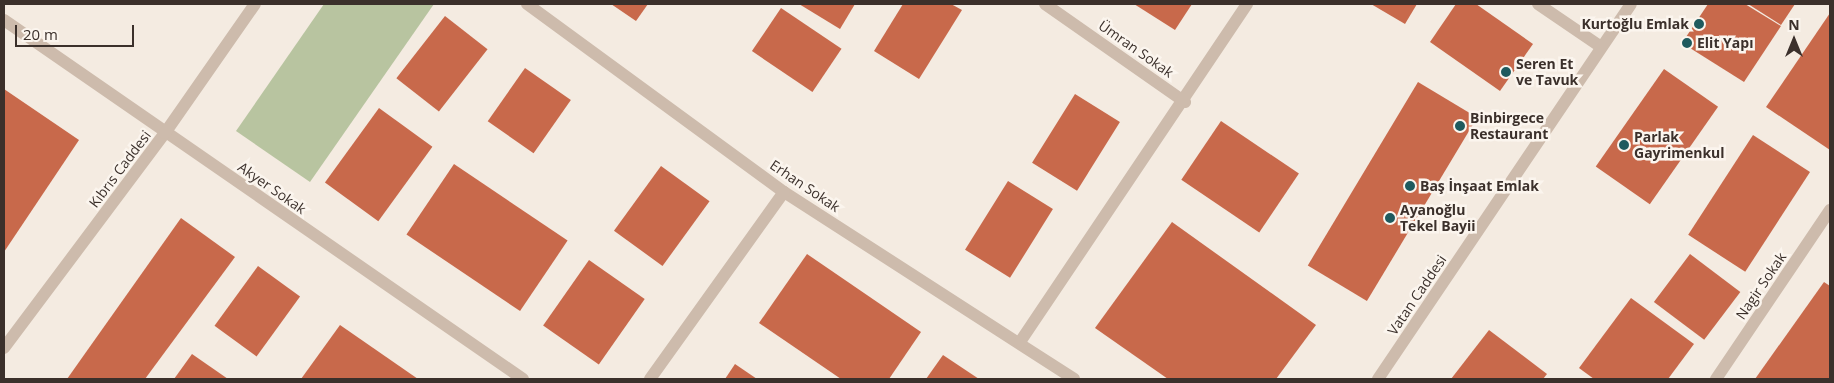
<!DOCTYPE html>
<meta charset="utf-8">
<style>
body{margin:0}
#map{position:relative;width:1834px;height:383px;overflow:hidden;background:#f4ebe1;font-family:"Open Sans",sans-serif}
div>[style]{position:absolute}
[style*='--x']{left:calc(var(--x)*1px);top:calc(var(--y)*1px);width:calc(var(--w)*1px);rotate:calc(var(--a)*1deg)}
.green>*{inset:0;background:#b8c4a0}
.building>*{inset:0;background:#c8694b;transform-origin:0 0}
.minor>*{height:12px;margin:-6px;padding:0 6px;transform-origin:6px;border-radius:6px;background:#cdbbac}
.tertiary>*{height:12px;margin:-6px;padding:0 6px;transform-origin:6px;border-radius:6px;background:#cdbbac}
.dots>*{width:14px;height:14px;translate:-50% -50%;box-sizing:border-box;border:2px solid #fbf5ee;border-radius:50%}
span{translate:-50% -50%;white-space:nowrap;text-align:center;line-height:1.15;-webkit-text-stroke:5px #fbf5ee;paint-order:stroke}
.poi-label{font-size:14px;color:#3b302b;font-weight:700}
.right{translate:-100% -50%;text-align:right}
.left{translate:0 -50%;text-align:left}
.street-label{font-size:14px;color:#3b302b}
.frame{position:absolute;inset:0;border:5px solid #3b302b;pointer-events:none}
.north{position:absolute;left:1769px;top:15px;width:50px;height:50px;-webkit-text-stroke:4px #fbf5ee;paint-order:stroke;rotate:0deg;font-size:14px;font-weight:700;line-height:20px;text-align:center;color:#3b302b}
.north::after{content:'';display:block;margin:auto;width:18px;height:22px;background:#3b302b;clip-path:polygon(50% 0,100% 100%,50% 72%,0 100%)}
.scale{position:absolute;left:15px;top:25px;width:119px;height:22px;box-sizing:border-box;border:2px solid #3b302b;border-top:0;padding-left:6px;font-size:15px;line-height:18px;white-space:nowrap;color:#3b302b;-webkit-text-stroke:4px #fbf5ee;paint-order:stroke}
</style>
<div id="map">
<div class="green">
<i style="clip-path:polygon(324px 4px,434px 4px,310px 182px,236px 131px)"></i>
</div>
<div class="building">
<i style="clip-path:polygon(611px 4px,648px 4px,636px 21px)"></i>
<i style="clip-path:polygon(799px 4px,855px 4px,840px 29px)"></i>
<i style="clip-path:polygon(903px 4px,951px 4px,962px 10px,919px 79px,874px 51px)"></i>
<i style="clip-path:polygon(1134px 4px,1192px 4px,1175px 30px)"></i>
<i style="clip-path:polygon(1371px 4px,1417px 4px,1405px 24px)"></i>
<i style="clip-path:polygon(1456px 4px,1476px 4px,1533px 44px,1500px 91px,1430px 42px)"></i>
<i style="clip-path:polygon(1708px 4px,1745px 4px,1781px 26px,1744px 82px,1682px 43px)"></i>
<i style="clip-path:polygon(1748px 4px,1795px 4px,1781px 25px)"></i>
<i style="left:781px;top:8px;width:73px;height:52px;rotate:34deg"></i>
<i style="clip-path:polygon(1830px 13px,1830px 150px,1766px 107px)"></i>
<i style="left:445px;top:16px;width:54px;height:79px;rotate:38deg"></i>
<i style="left:525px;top:68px;width:56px;height:65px;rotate:35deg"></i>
<i style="left:1664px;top:69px;width:66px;height:119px;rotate:35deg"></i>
<i style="left:1418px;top:82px;width:69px;height:214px;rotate:31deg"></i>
<i style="clip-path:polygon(4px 89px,79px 140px,4px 252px)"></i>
<i style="left:1075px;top:94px;width:53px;height:81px;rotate:32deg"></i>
<i style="left:379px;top:108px;width:66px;height:92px;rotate:36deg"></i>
<i style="left:1221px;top:121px;width:94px;height:71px;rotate:34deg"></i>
<i style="left:1753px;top:135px;width:68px;height:119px;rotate:33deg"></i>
<i style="left:454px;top:164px;width:137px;height:85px;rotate:34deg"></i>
<i style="left:661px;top:166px;width:60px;height:80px;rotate:36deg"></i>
<i style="left:1008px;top:181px;width:53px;height:81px;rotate:32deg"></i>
<i style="clip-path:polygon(181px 218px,235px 257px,145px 379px,67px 379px)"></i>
<i style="clip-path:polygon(1172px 222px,1316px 325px,1276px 379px,1168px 379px,1095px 328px)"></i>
<i style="clip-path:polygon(807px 254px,921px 332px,889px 379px,841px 379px,759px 323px)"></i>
<i style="left:1690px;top:254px;width:63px;height:60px;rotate:37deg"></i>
<i style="left:589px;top:260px;width:68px;height:80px;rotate:35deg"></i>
<i style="left:258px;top:266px;width:52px;height:74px;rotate:36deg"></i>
<i style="clip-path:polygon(1824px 282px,1830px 286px,1830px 379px,1755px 379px)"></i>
<i style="clip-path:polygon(1631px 298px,1694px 344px,1668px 379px,1594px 379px,1579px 368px)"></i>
<i style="clip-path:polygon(340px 325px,418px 379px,301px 379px)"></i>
<i style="clip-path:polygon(1489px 330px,1547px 374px,1543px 379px,1451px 379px)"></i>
<i style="clip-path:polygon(192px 354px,228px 379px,174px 379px)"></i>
<i style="clip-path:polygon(943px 355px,979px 379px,926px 379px)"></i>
<i style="clip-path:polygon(735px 364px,757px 379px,725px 379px)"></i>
</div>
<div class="minor">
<i style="--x:527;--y:4;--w:318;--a:36.2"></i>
<i style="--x:784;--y:192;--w:345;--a:32.8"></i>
<i style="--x:1045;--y:4;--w:171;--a:35"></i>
<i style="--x:1538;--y:4;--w:76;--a:34.3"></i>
<i style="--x:4;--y:20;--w:631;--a:34.67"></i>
<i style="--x:1020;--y:342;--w:407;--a:-56.1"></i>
<i style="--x:650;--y:379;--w:230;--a:-54.4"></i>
<i style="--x:1716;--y:379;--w:204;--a:-56"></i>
</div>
<div class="tertiary">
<i style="--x:4;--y:348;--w:269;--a:-53.2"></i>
<i style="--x:165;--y:133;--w:157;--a:-55.1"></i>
<i style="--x:1378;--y:379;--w:452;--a:-56"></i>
</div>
<div class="dots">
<i style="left:1699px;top:24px;background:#1f5a5e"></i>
<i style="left:1687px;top:43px;background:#1f5a5e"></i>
<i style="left:1506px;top:72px;background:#1f5a5e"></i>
<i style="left:1460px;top:126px;background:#1f5a5e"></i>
<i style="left:1624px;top:145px;background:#1f5a5e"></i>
<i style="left:1410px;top:186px;background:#1f5a5e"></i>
<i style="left:1390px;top:218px;background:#1f5a5e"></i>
</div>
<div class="poi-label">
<span class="right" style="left:1689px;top:24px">Kurtoğlu Emlak</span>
<span class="left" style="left:1697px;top:43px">Elit Yapı</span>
<span class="left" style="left:1516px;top:72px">Seren Et<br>ve Tavuk</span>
<span class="left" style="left:1470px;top:126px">Binbirgece<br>Restaurant</span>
<span class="left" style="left:1634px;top:145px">Parlak<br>Gayrimenkul</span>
<span class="left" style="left:1420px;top:186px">Baş İnşaat Emlak</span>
<span class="left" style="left:1400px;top:218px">Ayanoğlu<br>Tekel Bayii</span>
</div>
<div class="street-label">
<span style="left:1136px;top:49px;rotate:35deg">Ümran Sokak</span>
<span style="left:120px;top:169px;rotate:-53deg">Kıbrıs Caddesi</span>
<span style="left:805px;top:186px;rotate:34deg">Erhan Sokak</span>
<span style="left:272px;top:188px;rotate:35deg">Akyer Sokak</span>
<span style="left:1761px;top:286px;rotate:-56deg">Nagir Sokak</span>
<span style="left:1417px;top:295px;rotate:-56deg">Vatan Caddesi</span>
</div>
<div class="frame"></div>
<div class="north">N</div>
<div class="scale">20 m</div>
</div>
